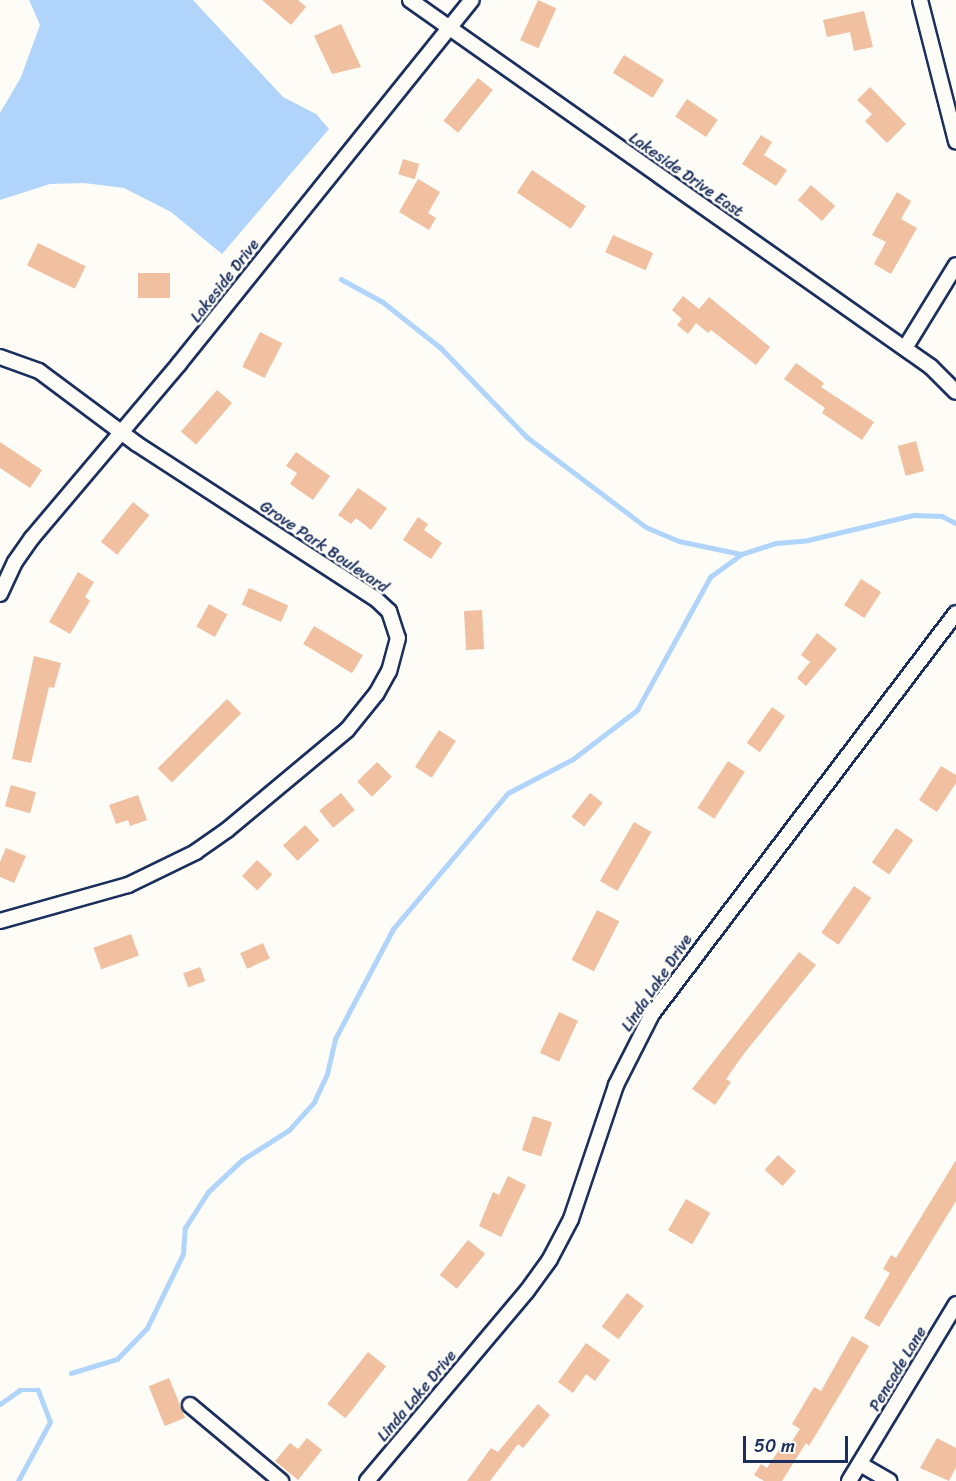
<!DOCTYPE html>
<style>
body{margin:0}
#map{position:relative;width:956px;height:1481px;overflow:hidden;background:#fdfcf7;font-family:Sriracha,sans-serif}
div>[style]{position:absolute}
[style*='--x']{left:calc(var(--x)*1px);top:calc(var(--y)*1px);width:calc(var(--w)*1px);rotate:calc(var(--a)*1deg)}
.water>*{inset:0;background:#b1d5fa}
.stream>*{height:4.5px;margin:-2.25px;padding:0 2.25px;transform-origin:2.25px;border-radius:2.25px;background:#b1d5fa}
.building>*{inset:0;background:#f0c0a0;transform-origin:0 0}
.roads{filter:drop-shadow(2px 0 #1b2f5e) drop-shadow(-2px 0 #1b2f5e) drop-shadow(0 2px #1b2f5e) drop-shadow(0 -2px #1b2f5e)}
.minor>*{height:14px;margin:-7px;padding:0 7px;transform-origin:7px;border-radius:7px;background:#fdfcf7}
span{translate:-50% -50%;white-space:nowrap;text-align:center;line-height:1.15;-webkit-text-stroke:5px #fdfcf7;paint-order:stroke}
.street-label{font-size:16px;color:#1b2f5e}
.scale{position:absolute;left:743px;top:1436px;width:105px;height:27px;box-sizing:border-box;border:3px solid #1b2f5e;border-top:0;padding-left:8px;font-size:18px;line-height:21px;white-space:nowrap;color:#1b2f5e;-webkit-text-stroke:4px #fdfcf7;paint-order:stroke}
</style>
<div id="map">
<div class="water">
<i style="clip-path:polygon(29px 0,193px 0,283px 97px,316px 114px,329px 129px,222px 254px,171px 212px,124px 188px,84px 183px,50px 184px,0 200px,0 113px,21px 77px,40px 25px)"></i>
</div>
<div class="stream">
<i style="--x:341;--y:279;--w:48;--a:28.7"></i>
<i style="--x:383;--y:302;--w:74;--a:38.4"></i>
<i style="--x:441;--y:348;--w:124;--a:46"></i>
<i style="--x:527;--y:437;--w:149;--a:37.1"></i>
<i style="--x:646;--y:527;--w:36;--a:23"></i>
<i style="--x:679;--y:541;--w:63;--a:11.8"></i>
<i style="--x:71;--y:1373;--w:48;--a:-16.9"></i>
<i style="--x:117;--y:1359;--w:43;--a:-45.9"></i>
<i style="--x:147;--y:1328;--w:82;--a:-64.1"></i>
<i style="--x:183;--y:1254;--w:26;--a:-86"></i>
<i style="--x:185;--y:1228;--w:43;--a:-57.4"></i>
<i style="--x:208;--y:1192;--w:47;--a:-43.3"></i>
<i style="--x:242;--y:1160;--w:56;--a:-32.6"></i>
<i style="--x:289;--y:1130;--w:38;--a:-48"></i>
<i style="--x:314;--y:1102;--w:31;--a:-65"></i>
<i style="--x:327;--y:1074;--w:36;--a:-77"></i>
<i style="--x:335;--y:1039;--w:124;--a:-62.2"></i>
<i style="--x:393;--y:929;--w:178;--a:-49.8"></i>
<i style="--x:508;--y:793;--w:73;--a:-27.6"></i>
<i style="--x:573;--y:759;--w:81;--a:-37.4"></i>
<i style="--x:637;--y:710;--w:152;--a:-61.2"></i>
<i style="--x:710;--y:577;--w:39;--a:-36"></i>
<i style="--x:742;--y:554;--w:36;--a:-18"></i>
<i style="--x:776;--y:543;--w:32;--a:-5"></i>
<i style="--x:808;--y:540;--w:109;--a:-13.3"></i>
<i style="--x:914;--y:515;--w:28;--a:2"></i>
<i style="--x:942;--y:516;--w:16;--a:27"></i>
<i style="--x:0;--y:1404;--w:24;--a:-35"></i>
<i style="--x:20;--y:1390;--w:18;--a:0"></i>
<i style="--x:18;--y:1481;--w:67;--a:-61.5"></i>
<i style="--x:50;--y:1422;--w:34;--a:-111"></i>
</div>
<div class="building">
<i style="clip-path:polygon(262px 0,298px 0,306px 7px,291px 25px)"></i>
<i style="left:538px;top:0;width:20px;height:44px;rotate:24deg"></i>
<i style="clip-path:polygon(864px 11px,873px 47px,854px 51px,850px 32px,827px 37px,823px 20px)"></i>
<i style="clip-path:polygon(341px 24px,361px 67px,332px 74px,314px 36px)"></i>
<i style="left:624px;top:55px;width:47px;height:21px;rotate:32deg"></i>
<i style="left:478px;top:78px;width:19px;height:55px;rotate:39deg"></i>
<i style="clip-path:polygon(870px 87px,906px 124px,887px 143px,865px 121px,872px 114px,857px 100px)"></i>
<i style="left:687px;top:99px;width:37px;height:21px;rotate:34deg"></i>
<i style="clip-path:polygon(761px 135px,772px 142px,764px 155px,787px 170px,776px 186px,742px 164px)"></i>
<i style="left:403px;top:159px;width:17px;height:16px;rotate:17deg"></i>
<i style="left:532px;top:170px;width:65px;height:27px;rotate:34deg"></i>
<i style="clip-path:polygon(418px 179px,440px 192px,428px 213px,436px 218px,429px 230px,399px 212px)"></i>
<i style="left:811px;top:185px;width:32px;height:20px;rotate:41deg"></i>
<i style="clip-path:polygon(897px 192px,911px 201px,901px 219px,917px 228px,891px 274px,874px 264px,886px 242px,872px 235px)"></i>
<i style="left:613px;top:235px;width:44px;height:19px;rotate:24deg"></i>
<i style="left:38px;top:243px;width:53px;height:25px;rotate:26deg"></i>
<i style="left:170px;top:273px;width:25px;height:32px;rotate:90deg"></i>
<i style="clip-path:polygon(683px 296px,699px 309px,709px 297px,770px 347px,756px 365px,711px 330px,708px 333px,696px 323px,688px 334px,677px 325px,682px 319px,672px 310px)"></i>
<i style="left:260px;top:332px;width:25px;height:39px;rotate:27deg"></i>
<i style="clip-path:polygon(796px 363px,824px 383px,821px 387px,874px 422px,862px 440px,822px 413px,825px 408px,784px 379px)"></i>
<i style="left:217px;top:390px;width:20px;height:55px;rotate:41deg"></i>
<i style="left:916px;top:441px;width:31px;height:19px;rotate:75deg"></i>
<i style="clip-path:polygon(0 442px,42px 470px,30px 488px,0 468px)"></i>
<i style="clip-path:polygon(296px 452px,330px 476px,313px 500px,290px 484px,297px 473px,286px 466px)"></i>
<i style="clip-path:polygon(358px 488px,387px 508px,371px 530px,356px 518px,351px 524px,338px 515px)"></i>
<i style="left:133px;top:502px;width:21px;height:51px;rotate:39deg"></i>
<i style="clip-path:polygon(418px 517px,428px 524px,424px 530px,442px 543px,431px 559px,403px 540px)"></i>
<i style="clip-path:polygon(78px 572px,94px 582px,85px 597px,90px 601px,70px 634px,49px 622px)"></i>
<i style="left:861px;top:579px;width:24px;height:31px;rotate:33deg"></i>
<i style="left:249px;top:588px;width:43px;height:18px;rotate:24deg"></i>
<i style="left:209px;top:604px;width:21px;height:26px;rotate:29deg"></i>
<i style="left:482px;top:610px;width:39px;height:18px;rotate:87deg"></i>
<i style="left:314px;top:626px;width:57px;height:21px;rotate:31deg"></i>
<i style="clip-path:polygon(817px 633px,837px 649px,806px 686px,797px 678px,810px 662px,801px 655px)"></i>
<i style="clip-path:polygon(34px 656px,61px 663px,54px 688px,49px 687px,31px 763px,12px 759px)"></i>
<i style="left:227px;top:699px;width:20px;height:98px;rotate:45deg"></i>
<i style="left:772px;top:707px;width:16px;height:44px;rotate:35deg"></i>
<i style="left:439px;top:730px;width:20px;height:44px;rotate:33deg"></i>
<i style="left:728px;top:761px;width:20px;height:56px;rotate:33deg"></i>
<i style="left:377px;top:762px;width:21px;height:28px;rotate:45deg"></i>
<i style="clip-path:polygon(941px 766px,956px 775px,956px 783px,937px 812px,919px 800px)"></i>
<i style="left:11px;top:785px;width:26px;height:22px;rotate:16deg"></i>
<i style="left:341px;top:793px;width:22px;height:28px;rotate:51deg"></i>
<i style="left:590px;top:793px;width:16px;height:30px;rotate:38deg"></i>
<i style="clip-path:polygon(138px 795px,147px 820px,130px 826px,128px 820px,116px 824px,109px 805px)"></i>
<i style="left:634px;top:822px;width:20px;height:68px;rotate:30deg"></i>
<i style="left:305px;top:825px;width:21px;height:30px;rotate:47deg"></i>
<i style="left:896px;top:828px;width:21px;height:42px;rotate:35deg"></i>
<i style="clip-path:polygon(6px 848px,26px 856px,14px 883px,0 877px,0 862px)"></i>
<i style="left:257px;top:860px;width:21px;height:22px;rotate:43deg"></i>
<i style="left:854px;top:886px;width:21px;height:57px;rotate:35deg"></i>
<i style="left:597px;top:910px;width:25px;height:56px;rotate:27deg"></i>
<i style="left:131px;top:934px;width:23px;height:40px;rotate:70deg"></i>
<i style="left:263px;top:943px;width:17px;height:25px;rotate:66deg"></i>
<i style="clip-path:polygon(799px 952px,816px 965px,746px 1051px,726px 1079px,731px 1082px,715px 1105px,692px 1089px)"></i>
<i style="left:200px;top:967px;width:15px;height:18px;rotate:70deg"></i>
<i style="left:559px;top:1012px;width:21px;height:45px;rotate:25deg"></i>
<i style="left:533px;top:1116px;width:20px;height:36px;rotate:18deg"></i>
<i style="left:778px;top:1155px;width:24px;height:20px;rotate:42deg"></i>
<i style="clip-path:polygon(956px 1160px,956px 1201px,879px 1327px,864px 1318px,890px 1273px,883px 1269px,891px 1255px,896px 1258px)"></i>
<i style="clip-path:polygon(508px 1176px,526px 1185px,501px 1237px,479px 1226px,493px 1192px,499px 1195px)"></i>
<i style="left:686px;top:1199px;width:28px;height:36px;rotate:30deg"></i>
<i style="left:468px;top:1240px;width:22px;height:45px;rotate:39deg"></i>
<i style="left:627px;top:1293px;width:21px;height:42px;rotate:37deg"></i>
<i style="clip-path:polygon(852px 1336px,869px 1346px,809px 1446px,806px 1443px,782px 1481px,764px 1481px,754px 1475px,761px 1464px,767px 1468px,783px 1444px,788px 1447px,800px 1429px,792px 1424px,814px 1387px,821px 1391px)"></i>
<i style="clip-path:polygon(586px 1343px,610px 1360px,595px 1381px,586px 1374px,573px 1393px,558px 1382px)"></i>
<i style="left:368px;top:1352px;width:23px;height:66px;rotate:38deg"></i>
<i style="left:169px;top:1378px;width:43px;height:22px;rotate:68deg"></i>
<i style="clip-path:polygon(538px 1404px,550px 1415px,523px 1448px,518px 1444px,490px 1481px,467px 1481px,491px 1448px,498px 1452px)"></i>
<i style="clip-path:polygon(307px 1438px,322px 1450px,298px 1480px,275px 1461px,290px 1443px,298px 1449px)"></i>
<i style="clip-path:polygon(937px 1438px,956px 1448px,956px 1467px,949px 1481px,920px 1468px)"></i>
</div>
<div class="roads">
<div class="minor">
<i style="--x:410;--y:0;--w:637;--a:35.16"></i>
<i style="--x:931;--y:367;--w:35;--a:45"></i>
<i style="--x:920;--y:0;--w:146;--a:75.7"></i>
<i style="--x:905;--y:348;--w:97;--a:-58.4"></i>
<i style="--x:0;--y:357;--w:41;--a:19.7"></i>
<i style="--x:39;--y:371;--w:122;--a:36.7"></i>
<i style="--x:137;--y:444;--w:285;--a:33"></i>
<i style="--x:376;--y:599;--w:18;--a:43"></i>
<i style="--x:389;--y:611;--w:28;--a:72"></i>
<i style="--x:398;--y:638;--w:34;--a:105"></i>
<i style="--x:389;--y:671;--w:26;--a:119"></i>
<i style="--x:376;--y:694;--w:46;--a:128.9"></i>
<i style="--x:347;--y:730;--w:156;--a:140.2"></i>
<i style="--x:227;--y:830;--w:38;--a:145"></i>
<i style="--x:196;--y:852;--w:76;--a:154.1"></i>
<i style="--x:128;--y:885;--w:133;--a:164.3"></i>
<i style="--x:0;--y:594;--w:35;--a:-65"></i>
<i style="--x:15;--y:562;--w:29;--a:-55"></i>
<i style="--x:32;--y:538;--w:228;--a:-49.8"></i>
<i style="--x:179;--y:364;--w:467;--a:-51.2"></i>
<i style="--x:190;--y:1405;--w:119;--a:39.9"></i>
<i style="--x:860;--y:1464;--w:34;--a:30"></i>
<i style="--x:367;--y:1481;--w:248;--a:-49.9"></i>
<i style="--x:527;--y:1291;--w:39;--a:-54"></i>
<i style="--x:550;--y:1259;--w:45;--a:-62.3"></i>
<i style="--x:571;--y:1219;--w:141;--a:-71.4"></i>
<i style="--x:616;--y:1085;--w:80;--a:-63.1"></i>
<i style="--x:652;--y:1014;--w:503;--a:-52.83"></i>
<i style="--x:849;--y:1481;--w:207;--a:-58.8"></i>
</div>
</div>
<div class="street-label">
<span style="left:686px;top:175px;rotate:35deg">Lakeside Drive East</span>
<span style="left:225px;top:281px;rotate:-52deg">Lakeside Drive</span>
<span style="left:324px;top:547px;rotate:34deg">Grove Park Boulevard</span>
<span style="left:657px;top:983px;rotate:-56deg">Linda Lake Drive</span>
<span style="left:898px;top:1369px;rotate:-59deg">Pencade Lane</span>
<span style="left:417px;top:1396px;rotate:-50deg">Linda Lake Drive</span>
</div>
<div class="scale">50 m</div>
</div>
